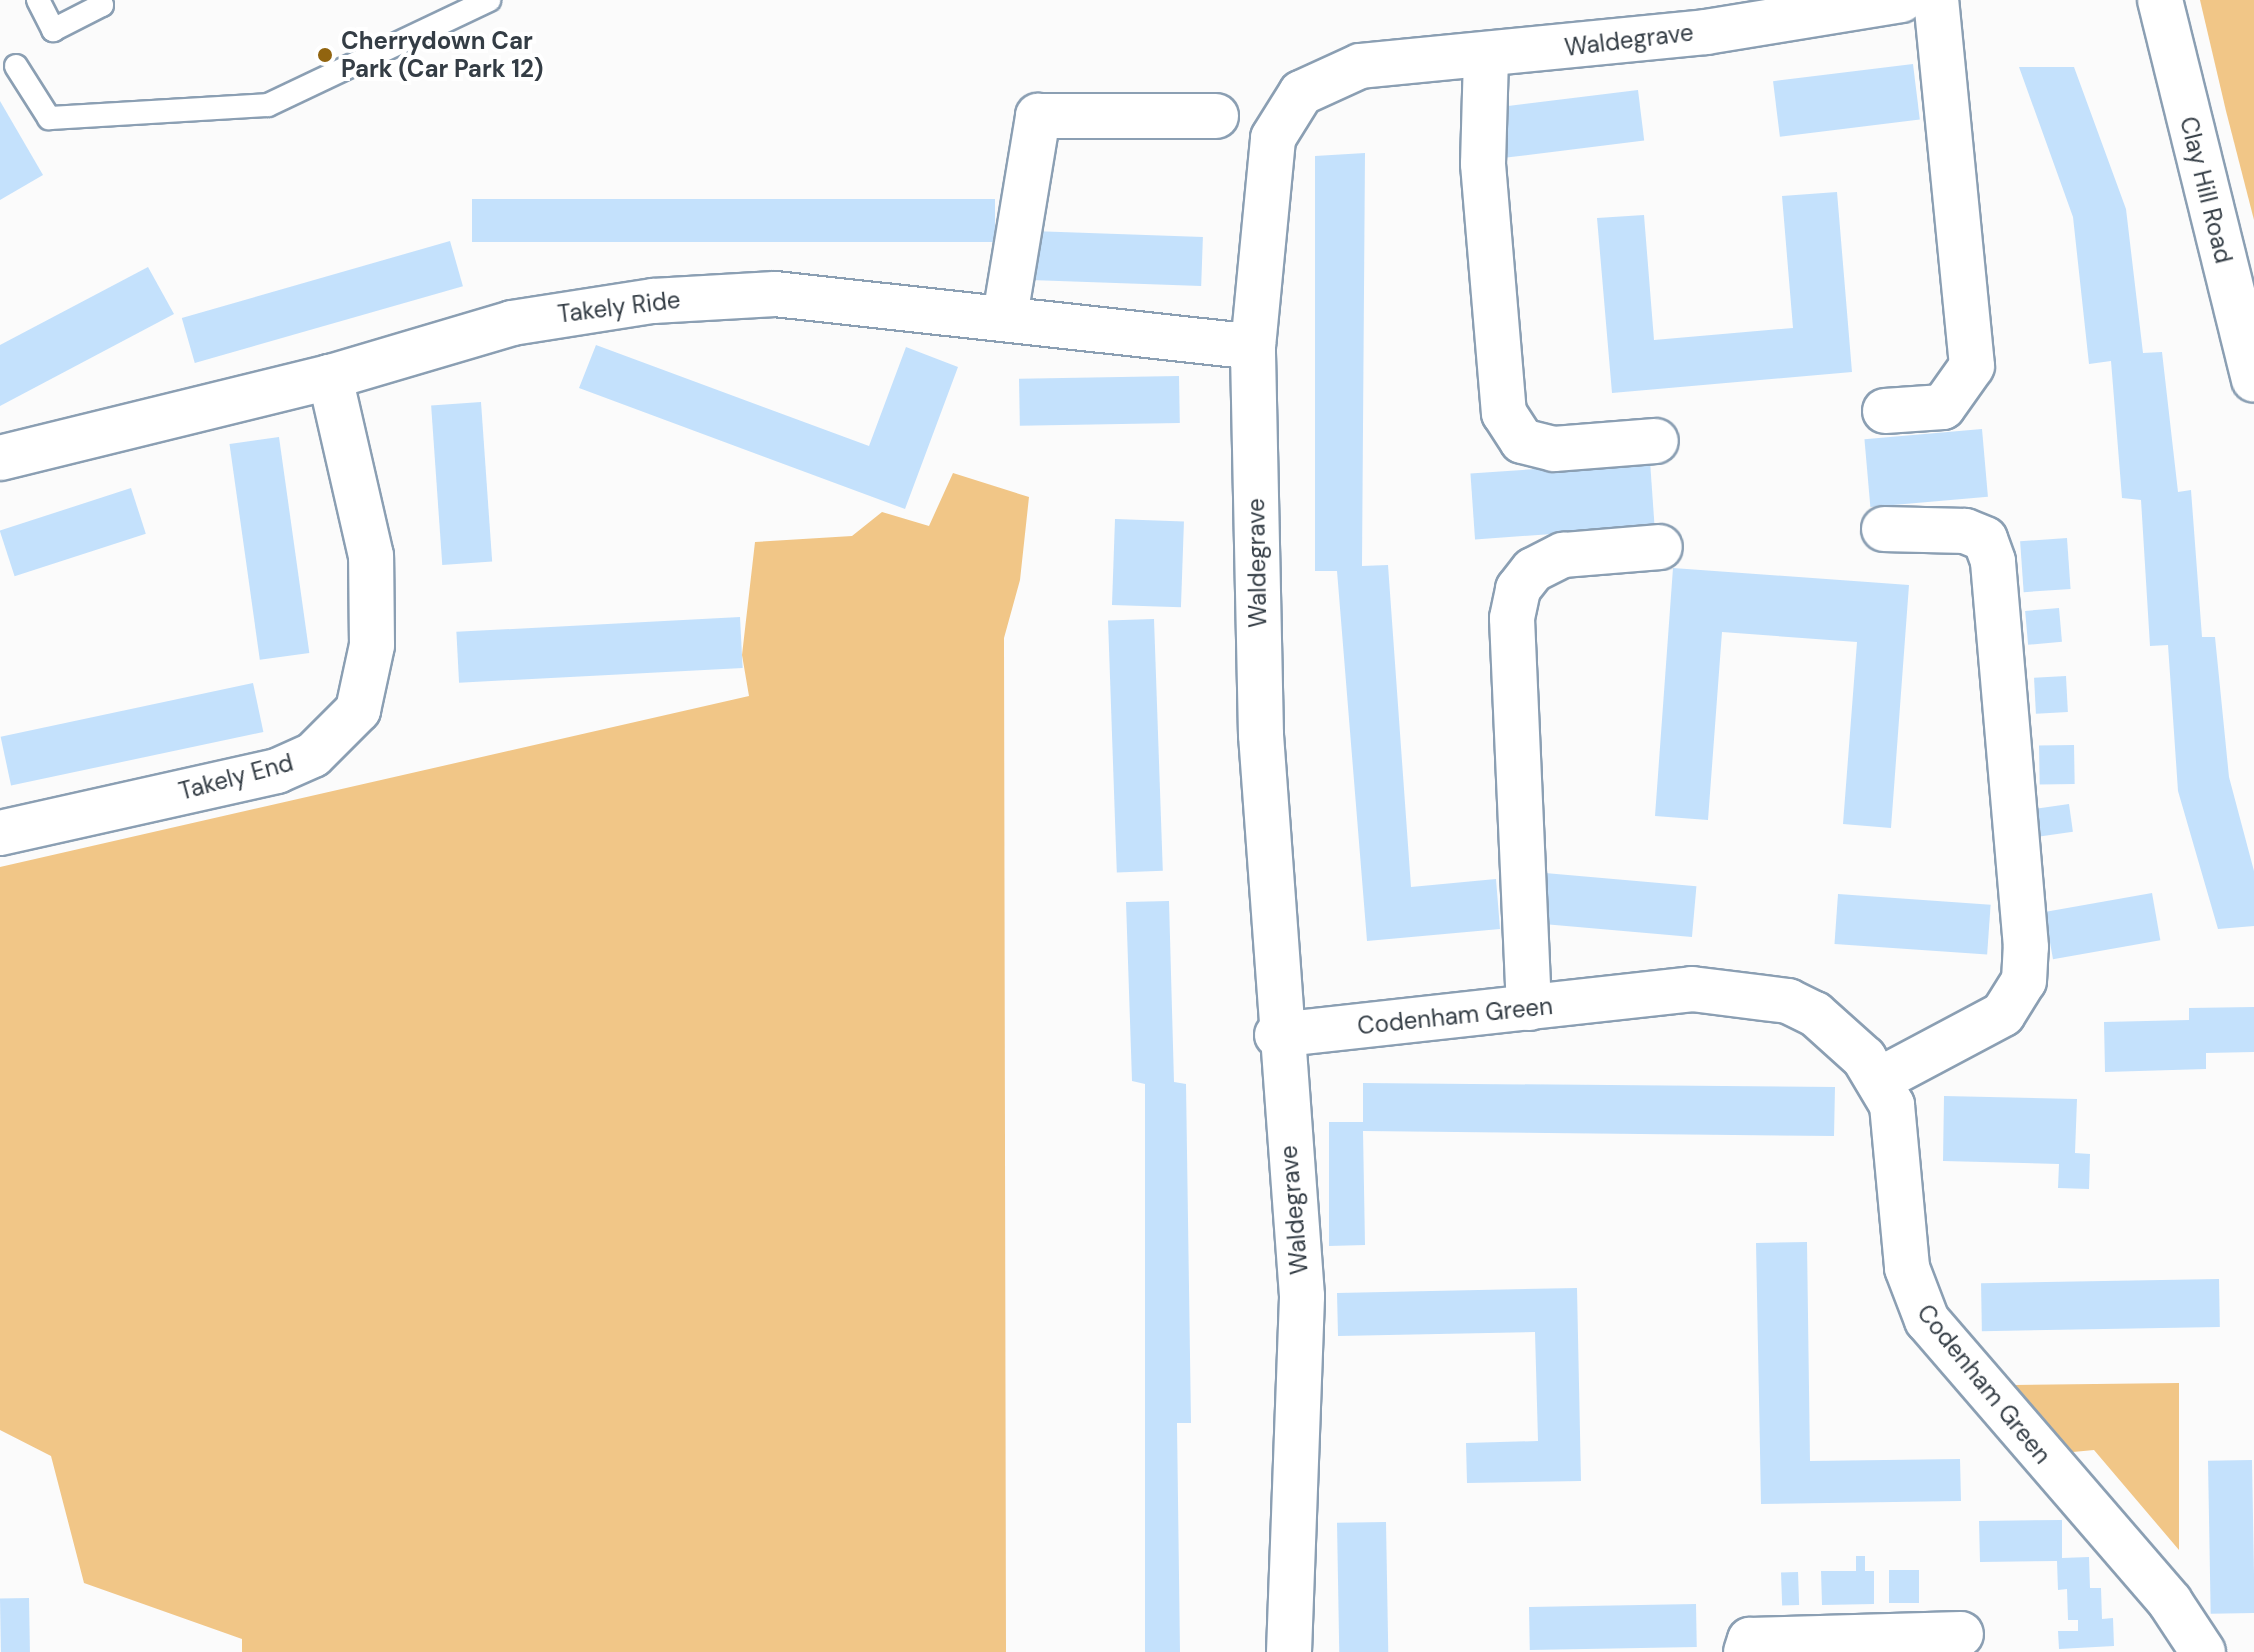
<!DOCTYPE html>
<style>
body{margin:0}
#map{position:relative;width:2254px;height:1652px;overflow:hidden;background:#fbfbfb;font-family:"DM Sans",sans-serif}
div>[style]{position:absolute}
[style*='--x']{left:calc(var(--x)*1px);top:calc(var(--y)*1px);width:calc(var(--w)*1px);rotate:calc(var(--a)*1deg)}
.green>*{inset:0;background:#f1c687}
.building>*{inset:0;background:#c4e1fc;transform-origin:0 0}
.roads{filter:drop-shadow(2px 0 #8b9fb3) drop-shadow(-2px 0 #8b9fb3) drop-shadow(0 2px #8b9fb3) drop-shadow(0 -2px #8b9fb3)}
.service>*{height:22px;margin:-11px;padding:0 11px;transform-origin:11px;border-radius:11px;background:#fff}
.minor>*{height:44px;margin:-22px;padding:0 22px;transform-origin:22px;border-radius:22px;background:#fff}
.tertiary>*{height:44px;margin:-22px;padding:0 22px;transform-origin:22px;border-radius:22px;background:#fff}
.dots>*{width:22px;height:22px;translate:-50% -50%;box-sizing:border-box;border:4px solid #fff;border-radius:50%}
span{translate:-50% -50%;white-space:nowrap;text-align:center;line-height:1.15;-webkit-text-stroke:8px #fff;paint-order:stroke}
.street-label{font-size:24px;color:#343d45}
.poi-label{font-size:24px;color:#343d45;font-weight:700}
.left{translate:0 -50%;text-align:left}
</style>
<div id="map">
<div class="green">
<i style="clip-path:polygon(2200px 0,2254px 0,2254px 220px,2226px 111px)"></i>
<i style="clip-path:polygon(953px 473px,1029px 497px,1020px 580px,1004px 638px,1006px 1652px,242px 1652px,242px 1639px,84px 1583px,51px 1456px,0 1430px,0 867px,749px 696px,742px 655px,755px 542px,852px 536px,882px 512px,929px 526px)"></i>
<i style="clip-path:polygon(2179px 1383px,2179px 1550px,2094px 1450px,2073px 1452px,2013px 1385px)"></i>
</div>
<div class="building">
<i style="left:1913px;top:64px;width:56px;height:141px;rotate:83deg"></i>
<i style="clip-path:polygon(2019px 67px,2074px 67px,2126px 209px,2143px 353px,2162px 352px,2178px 492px,2191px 490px,2202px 637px,2215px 637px,2229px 777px,2254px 871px,2254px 926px,2218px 929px,2178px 791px,2168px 645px,2150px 646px,2141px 500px,2122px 498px,2111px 361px,2089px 364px,2073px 217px)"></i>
<i style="left:1638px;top:90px;width:51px;height:147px;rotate:83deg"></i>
<i style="clip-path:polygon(0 101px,43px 175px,0 200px)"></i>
<i style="clip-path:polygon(1365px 153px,1362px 566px,1388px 565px,1411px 887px,1496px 879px,1500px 929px,1367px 941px,1337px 571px,1315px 571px,1315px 156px)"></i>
<i style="clip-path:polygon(1837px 192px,1852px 372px,1612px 393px,1597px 218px,1644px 215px,1654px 340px,1793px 328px,1782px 196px)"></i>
<i style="left:995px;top:199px;width:43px;height:523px;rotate:90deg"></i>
<i style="left:1032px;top:231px;width:171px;height:49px;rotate:2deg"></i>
<i style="left:450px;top:241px;width:47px;height:279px;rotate:74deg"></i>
<i style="clip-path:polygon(148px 267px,174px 314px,0 406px,0 345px)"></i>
<i style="clip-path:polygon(596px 345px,869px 446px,906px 347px,958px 367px,905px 509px,579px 388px)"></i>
<i style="left:1179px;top:376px;width:47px;height:160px;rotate:89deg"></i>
<i style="left:481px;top:402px;width:160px;height:50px;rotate:86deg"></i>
<i style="left:1982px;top:429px;width:68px;height:118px;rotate:85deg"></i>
<i style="left:279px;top:437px;width:218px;height:50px;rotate:82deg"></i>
<i style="left:1650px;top:461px;width:66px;height:180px;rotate:86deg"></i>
<i style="left:131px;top:488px;width:48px;height:138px;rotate:72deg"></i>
<i style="left:1115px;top:519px;width:69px;height:86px;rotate:2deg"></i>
<i style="left:2067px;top:538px;width:51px;height:47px;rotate:86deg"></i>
<i style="clip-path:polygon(1673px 568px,1909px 585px,1891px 828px,1843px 824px,1857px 642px,1722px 632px,1708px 820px,1655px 816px)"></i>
<i style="left:2059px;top:608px;width:34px;height:34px;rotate:85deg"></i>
<i style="left:740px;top:617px;width:51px;height:284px;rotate:87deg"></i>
<i style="left:1154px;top:619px;width:252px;height:46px;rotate:88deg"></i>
<i style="left:2066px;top:676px;width:36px;height:32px;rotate:87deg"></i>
<i style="left:253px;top:683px;width:50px;height:258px;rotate:78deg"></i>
<i style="left:2074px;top:745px;width:39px;height:35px;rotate:89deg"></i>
<i style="left:2069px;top:804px;width:28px;height:37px;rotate:82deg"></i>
<i style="left:1545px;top:873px;width:152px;height:51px;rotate:5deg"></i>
<i style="left:2152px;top:893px;width:48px;height:109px;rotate:80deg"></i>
<i style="left:1838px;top:894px;width:153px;height:50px;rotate:4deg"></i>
<i style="clip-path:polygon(1169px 901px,1174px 1082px,1186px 1084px,1191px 1423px,1177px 1423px,1180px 1652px,1145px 1652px,1145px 1084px,1132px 1081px,1126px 902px)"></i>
<i style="clip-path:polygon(2254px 1007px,2254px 1052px,2206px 1053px,2206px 1069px,2105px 1072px,2104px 1022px,2189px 1020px,2189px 1008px)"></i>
<i style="clip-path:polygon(1363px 1083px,1835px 1087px,1834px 1136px,1363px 1131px,1365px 1245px,1329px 1246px,1329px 1122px,1363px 1122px)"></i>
<i style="clip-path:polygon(1944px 1096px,2077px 1099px,2075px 1153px,2090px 1154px,2089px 1189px,2058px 1188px,2059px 1164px,1943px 1161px)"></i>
<i style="clip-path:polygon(1807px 1242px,1810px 1461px,1960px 1459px,1961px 1501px,1761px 1504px,1756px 1243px)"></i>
<i style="left:2219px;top:1279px;width:48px;height:238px;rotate:89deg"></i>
<i style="clip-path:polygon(1577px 1288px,1581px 1481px,1467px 1483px,1466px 1443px,1538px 1441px,1535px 1332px,1338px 1336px,1337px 1293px)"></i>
<i style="left:2252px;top:1460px;width:153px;height:44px;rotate:89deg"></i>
<i style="clip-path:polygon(2062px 1520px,2062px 1558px,2089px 1557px,2090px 1588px,2101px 1588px,2102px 1619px,2113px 1618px,2114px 1646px,2059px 1649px,2058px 1631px,2078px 1631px,2078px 1620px,2068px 1620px,2067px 1589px,2058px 1590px,2057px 1561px,1980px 1562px,1979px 1521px)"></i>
<i style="left:1386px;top:1522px;width:130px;height:49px;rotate:89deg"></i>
<i style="clip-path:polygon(1856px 1556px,1865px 1556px,1865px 1571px,1874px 1571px,1874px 1604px,1822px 1605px,1821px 1571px,1856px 1571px)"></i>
<i style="left:1889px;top:1570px;width:30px;height:33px"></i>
<i style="left:1798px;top:1572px;width:33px;height:17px;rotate:88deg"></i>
<i style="left:29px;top:1598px;width:54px;height:29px;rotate:89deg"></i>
<i style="left:1696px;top:1604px;width:43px;height:167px;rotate:89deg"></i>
</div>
<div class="roads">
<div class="service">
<i style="--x:38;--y:0;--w:34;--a:63"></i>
<i style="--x:53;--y:30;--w:55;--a:-27"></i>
<i style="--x:102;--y:5;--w:5;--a:-112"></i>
<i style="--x:16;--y:66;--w:62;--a:57.6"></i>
<i style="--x:49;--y:118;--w:219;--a:-3.4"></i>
<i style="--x:268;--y:105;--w:245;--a:-25.4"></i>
</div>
<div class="minor">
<i style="--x:1486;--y:57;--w:107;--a:91.6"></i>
<i style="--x:1483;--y:164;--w:250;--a:85.2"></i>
<i style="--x:1504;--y:413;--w:33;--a:57"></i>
<i style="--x:1522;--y:441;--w:33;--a:14"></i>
<i style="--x:1554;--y:449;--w:102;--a:-4.5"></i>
<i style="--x:1005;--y:316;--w:203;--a:-80.6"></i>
<i style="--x:1038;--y:116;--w:178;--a:0"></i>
<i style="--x:1885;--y:411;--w:58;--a:-3.9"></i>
<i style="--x:1943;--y:407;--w:50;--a:-54.7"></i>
<i style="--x:1972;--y:366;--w:368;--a:-95.6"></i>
<i style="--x:0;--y:458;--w:340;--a:-13.8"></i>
<i style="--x:330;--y:377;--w:190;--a:-16.5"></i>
<i style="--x:512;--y:323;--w:143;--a:-8.9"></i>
<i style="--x:653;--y:301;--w:122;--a:-3.3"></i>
<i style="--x:775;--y:294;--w:481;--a:6.3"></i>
<i style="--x:0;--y:833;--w:284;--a:-12.6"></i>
<i style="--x:277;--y:771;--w:39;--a:-24"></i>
<i style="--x:313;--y:755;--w:64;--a:-45"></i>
<i style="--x:358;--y:710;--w:66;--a:-77.8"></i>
<i style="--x:372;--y:645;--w:89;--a:-90.6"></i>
<i style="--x:371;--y:556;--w:184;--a:-102.9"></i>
<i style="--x:1529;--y:1008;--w:390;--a:-92.5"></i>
<i style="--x:1512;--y:618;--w:30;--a:-78"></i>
<i style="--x:1518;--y:589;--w:24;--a:-52"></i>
<i style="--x:1533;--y:570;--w:34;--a:-27"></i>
<i style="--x:1563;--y:555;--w:97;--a:-4.7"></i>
<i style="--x:1277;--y:1035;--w:418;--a:-6.3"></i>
<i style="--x:1692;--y:989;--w:97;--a:7.1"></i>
<i style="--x:1788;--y:1001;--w:30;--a:26"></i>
<i style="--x:1815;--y:1014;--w:66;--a:41.9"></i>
<i style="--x:1864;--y:1058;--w:55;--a:59.2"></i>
<i style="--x:1892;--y:1105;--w:164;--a:84.7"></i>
<i style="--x:1907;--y:1268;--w:56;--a:69"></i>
<i style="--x:1927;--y:1320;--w:372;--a:49.2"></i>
<i style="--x:2170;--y:1602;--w:60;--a:56.6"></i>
<i style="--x:1881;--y:1079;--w:138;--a:-28"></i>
<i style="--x:2003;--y:1014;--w:39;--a:-58"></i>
<i style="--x:2024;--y:981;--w:34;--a:-87"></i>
<i style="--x:2026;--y:947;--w:387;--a:-94.9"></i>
<i style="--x:1993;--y:561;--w:23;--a:-110"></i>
<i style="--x:1985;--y:539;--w:22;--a:-158"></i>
<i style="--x:1965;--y:531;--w:81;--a:-178.6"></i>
<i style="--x:1289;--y:1652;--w:356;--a:-87.9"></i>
<i style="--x:1302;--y:1296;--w:562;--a:-94.18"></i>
<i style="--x:1261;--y:735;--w:388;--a:-91.2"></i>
<i style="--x:1253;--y:347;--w:210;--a:-84.5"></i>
<i style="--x:1273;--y:138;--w:53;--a:-58.1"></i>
<i style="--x:1301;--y:93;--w:65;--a:-24.6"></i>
<i style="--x:1360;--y:66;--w:348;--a:-5.6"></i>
<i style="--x:1706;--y:32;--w:198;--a:-9.3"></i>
<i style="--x:1746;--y:1652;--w:13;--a:-72"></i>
<i style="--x:1750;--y:1640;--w:211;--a:-1.6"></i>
</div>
<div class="tertiary">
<i style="--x:2160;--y:0;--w:391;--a:76.1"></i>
</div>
</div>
<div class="dots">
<i style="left:325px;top:55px;background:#91640f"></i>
</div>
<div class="street-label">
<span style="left:1629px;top:40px;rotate:-7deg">Waldegrave</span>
<span style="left:2206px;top:190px;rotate:76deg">Clay Hill Road</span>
<span style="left:619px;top:307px;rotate:-7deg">Takely Ride</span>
<span style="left:1257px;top:563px;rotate:-91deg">Waldegrave</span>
<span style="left:236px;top:777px;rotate:-15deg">Takely End</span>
<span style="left:1455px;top:1016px;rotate:-6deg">Codenham Green</span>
<span style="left:1294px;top:1210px;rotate:-95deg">Waldegrave</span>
<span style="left:1984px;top:1384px;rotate:51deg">Codenham Green</span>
</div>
<div class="poi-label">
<span class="left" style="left:341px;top:55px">Cherrydown Car<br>Park (Car Park 12)</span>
</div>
</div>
